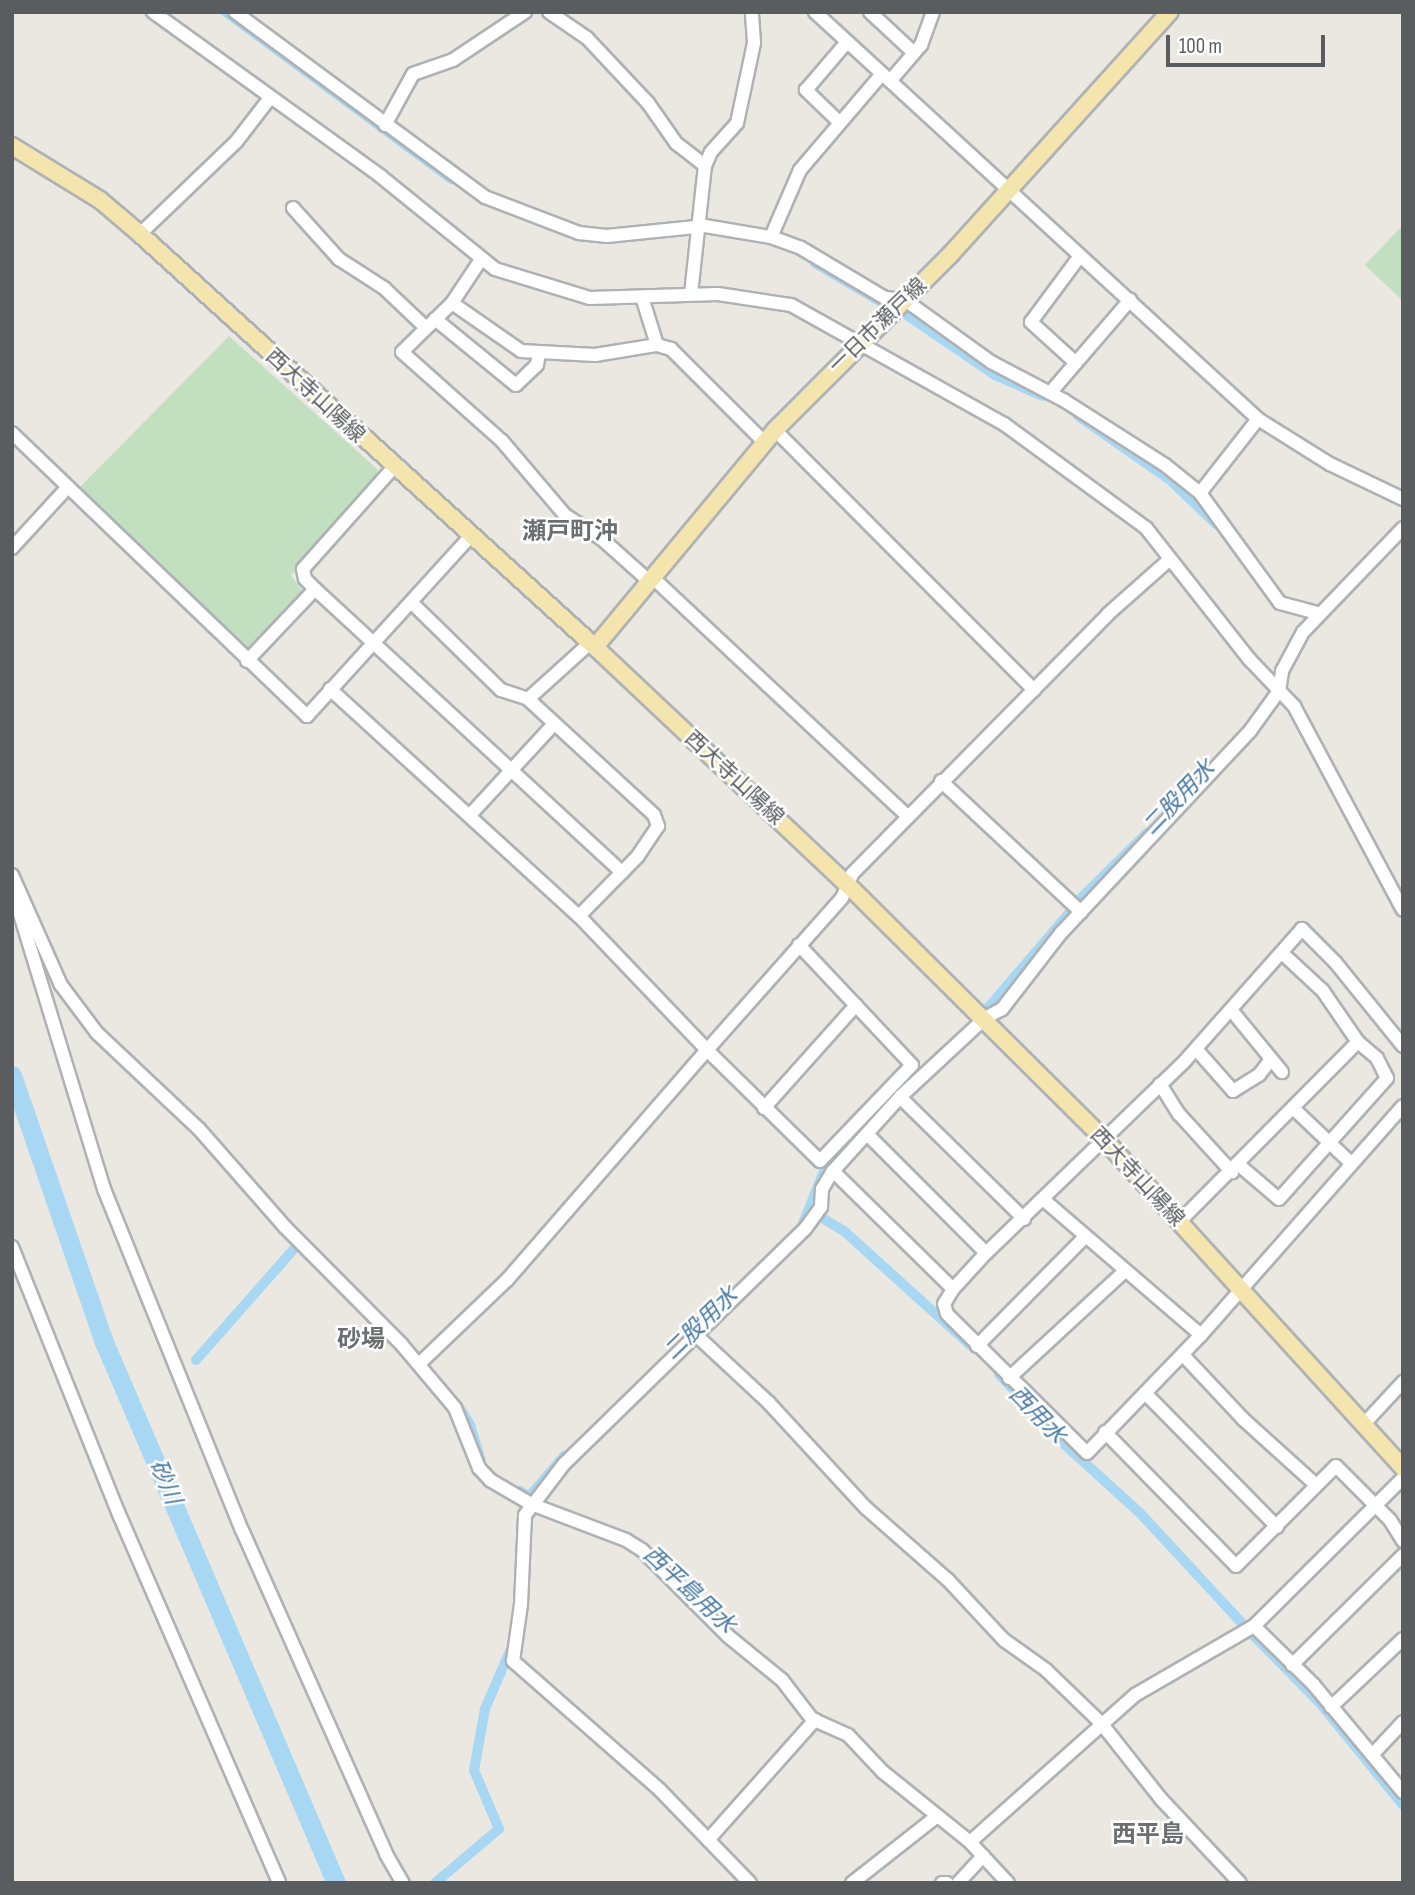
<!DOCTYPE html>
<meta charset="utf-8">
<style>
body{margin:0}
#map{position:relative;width:1415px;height:1895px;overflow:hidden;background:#eae8e1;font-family:"Sofia Sans Condensed","Noto Sans JP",sans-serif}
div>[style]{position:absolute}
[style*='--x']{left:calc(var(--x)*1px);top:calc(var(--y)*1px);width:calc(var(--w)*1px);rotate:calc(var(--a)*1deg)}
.green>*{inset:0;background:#c2dfc0}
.canal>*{height:10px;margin:-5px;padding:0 5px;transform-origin:5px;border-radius:5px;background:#a8d7f3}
.river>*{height:19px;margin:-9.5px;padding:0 9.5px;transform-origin:9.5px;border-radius:9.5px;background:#a8d7f3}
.roads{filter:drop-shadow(2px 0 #aeb2b5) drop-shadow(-2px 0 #aeb2b5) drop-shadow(0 2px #aeb2b5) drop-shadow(0 -2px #aeb2b5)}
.minor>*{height:12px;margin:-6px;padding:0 6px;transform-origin:6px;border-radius:6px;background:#fff}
.major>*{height:16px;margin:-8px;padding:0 8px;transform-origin:8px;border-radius:8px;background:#f4e4ad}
span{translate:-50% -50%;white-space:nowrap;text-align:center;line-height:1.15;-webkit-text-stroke:5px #fff;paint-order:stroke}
.street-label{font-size:21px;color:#595d60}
.water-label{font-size:23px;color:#4979a2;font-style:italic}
.quarter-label{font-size:24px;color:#6b6f72;font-weight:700}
.frame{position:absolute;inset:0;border:14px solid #595d60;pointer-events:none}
.scale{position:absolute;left:1166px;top:35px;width:159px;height:32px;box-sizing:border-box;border:4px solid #595d60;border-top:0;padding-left:9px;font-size:21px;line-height:24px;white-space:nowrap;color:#595d60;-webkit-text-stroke:5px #fff;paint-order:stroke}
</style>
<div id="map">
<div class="green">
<i style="clip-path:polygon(1403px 225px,1403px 301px,1365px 265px)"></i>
<i style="clip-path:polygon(229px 336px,377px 469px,378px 477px,291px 575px,304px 594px,247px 651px,79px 488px)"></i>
</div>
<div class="canal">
<i style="--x:226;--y:12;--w:281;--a:36.5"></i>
<i style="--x:815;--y:263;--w:82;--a:30.6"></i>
<i style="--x:904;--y:313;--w:110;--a:34.3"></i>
<i style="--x:995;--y:375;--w:52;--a:23.6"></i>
<i style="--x:1078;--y:416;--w:112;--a:34.8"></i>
<i style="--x:1170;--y:480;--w:64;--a:43.7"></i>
<i style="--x:1080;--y:899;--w:94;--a:-44.6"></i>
<i style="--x:988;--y:1008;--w:125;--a:-49.5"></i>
<i style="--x:824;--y:1219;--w:23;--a:31"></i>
<i style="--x:844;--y:1231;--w:170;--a:42.1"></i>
<i style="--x:802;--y:1226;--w:59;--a:-68.2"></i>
<i style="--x:824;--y:1171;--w:79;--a:-46.5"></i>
<i style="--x:196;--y:1360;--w:148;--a:-48.6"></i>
<i style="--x:999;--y:1374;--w:96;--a:47.1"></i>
<i style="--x:1064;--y:1444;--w:103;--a:42.2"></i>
<i style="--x:1140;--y:1513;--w:149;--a:47.2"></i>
<i style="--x:457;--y:1404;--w:25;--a:58"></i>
<i style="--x:470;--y:1425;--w:37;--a:73"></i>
<i style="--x:520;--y:1491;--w:11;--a:34"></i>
<i style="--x:529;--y:1497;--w:54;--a:-49.5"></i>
<i style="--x:1249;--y:1631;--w:101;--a:45.4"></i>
<i style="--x:1320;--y:1703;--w:132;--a:50.9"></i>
<i style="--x:435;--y:1883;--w:84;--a:-40.2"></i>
<i style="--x:499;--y:1829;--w:64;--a:-113"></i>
<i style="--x:474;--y:1770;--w:62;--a:-79.8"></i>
<i style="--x:485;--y:1709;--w:63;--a:-66.7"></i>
</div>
<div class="river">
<i style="--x:12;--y:1075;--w:282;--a:71"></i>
<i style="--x:104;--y:1342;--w:589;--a:66.79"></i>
</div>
<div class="roads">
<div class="minor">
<i style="--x:153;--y:12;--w:279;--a:35.8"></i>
<i style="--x:379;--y:175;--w:149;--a:39"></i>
<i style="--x:495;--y:269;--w:99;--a:17"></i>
<i style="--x:590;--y:298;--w:128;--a:-1.8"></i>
<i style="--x:718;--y:294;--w:74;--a:8.6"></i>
<i style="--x:791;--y:305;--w:244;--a:29.2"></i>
<i style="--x:1004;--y:424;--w:176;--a:36.2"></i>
<i style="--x:1146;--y:528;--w:168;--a:51.8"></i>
<i style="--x:1250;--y:660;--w:64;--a:46.3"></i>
<i style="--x:1294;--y:706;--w:231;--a:61.9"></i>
<i style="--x:235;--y:12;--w:311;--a:36.5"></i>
<i style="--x:485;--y:197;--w:101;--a:21"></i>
<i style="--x:579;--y:233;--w:28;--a:6"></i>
<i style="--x:607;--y:236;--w:99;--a:-5.8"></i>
<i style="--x:705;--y:226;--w:67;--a:9.5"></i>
<i style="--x:771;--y:237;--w:32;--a:20"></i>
<i style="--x:801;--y:248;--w:98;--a:30.8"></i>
<i style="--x:885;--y:298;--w:20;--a:6"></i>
<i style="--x:905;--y:300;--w:106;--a:35.8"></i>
<i style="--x:991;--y:362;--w:84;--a:27.8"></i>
<i style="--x:1065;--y:401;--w:119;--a:32.6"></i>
<i style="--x:1165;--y:465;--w:45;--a:38.7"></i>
<i style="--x:1200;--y:493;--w:136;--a:54"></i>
<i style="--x:1280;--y:603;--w:38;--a:15"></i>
<i style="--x:549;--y:12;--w:46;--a:34.4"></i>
<i style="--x:587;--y:38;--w:89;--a:46.8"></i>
<i style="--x:648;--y:103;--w:49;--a:55"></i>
<i style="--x:676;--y:143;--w:37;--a:38"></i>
<i style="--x:815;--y:12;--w:602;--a:42.57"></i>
<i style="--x:1258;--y:419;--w:85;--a:32"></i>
<i style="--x:1330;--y:464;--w:81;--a:25.6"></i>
<i style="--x:870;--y:12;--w:60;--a:43"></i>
<i style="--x:890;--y:81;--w:48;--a:-49.3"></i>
<i style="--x:921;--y:45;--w:35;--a:-70"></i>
<i style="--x:838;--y:121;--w:45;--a:-135.9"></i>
<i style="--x:806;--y:90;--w:63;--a:-49.5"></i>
<i style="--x:385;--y:125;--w:58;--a:-61.2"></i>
<i style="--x:413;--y:74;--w:42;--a:-19.3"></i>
<i style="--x:453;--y:60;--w:87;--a:-33.7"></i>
<i style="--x:293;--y:208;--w:69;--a:48"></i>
<i style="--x:339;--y:259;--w:54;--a:32.8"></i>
<i style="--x:384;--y:288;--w:55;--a:43.5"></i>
<i style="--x:140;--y:234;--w:133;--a:-43.8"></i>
<i style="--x:236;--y:142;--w:56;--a:-52.3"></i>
<i style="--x:771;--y:237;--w:73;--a:-66.6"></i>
<i style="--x:800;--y:170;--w:126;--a:-49.5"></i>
<i style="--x:480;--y:261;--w:50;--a:123.7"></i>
<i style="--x:452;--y:303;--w:70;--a:135.6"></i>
<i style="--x:402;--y:352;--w:134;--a:41.7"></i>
<i style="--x:502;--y:441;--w:97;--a:49.6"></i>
<i style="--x:565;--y:515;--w:44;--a:33"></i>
<i style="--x:602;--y:539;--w:63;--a:41.8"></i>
<i style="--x:691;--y:294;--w:129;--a:-83.8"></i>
<i style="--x:705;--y:166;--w:15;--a:-67"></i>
<i style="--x:711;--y:152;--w:39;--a:-48"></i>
<i style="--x:737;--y:123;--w:82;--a:-78"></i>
<i style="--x:754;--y:43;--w:31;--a:-94"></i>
<i style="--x:642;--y:297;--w:50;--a:72.6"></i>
<i style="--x:452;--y:303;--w:84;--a:34.8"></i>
<i style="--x:521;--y:351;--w:74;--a:3.1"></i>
<i style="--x:595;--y:355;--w:63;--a:-9.2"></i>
<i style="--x:657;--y:345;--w:15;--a:16"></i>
<i style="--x:671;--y:349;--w:132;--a:45"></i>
<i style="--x:435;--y:319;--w:104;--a:39.2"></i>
<i style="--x:516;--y:385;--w:29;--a:-44"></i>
<i style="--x:537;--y:365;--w:12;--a:-81"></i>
<i style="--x:1076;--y:363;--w:61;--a:-137.7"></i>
<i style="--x:1031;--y:322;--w:82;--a:-53.4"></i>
<i style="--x:1050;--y:393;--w:123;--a:-49.3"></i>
<i style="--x:775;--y:430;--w:367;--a:45.1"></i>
<i style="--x:12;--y:433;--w:409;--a:43.8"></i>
<i style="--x:307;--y:716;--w:242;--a:-47.7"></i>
<i style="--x:1200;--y:493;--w:94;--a:-51.9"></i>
<i style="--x:12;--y:548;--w:81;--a:-47.5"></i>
<i style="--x:652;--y:577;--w:349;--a:43.1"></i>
<i style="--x:315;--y:589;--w:418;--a:42.7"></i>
<i style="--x:411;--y:602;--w:126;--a:44.4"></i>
<i style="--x:501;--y:690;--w:28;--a:18"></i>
<i style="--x:528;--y:699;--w:171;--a:42.6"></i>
<i style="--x:654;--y:815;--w:12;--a:70"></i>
<i style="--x:658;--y:826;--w:36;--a:124"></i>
<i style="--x:638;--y:856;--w:84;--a:134.5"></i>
<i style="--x:247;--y:661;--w:99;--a:-46.6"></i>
<i style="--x:315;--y:589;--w:14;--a:-135"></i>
<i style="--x:305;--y:579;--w:10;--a:-101"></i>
<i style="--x:303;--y:569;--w:135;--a:-48.3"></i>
<i style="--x:330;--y:689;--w:337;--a:42.4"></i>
<i style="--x:579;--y:916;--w:185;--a:46.3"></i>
<i style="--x:707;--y:1050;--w:203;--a:-48.4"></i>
<i style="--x:842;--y:898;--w:26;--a:-67"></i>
<i style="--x:852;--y:874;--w:365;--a:-45.4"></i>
<i style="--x:1108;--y:614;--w:83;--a:-41.6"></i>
<i style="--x:528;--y:699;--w:84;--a:-42.1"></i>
<i style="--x:941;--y:781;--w:192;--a:43.1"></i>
<i style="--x:470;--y:815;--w:124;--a:-47.3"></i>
<i style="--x:12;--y:875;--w:120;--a:66"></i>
<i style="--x:61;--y:985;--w:60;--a:53.1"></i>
<i style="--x:97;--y:1033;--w:140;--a:43.3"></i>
<i style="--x:199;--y:1129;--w:130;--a:48.7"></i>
<i style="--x:285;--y:1227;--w:166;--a:45.2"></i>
<i style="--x:402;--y:1345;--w:82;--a:49.9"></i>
<i style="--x:455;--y:1408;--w:65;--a:68.2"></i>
<i style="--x:479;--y:1468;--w:16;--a:47"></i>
<i style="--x:490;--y:1480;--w:48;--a:30.3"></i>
<i style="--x:531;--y:1504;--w:102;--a:20.8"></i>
<i style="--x:626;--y:1540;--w:19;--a:32"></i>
<i style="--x:642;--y:1550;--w:122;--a:45"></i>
<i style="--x:728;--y:1636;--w:70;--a:39.2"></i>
<i style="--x:782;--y:1680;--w:49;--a:52.4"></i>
<i style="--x:812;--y:1719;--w:39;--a:24"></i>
<i style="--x:848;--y:1735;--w:51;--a:46.6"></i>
<i style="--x:883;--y:1772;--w:112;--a:38.8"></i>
<i style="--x:970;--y:1842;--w:56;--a:47.2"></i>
<i style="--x:12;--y:888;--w:315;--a:73"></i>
<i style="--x:104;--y:1189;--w:368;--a:68"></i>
<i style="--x:242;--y:1530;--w:355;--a:66"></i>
<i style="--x:386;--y:1854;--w:34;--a:60"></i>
<i style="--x:1232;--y:1011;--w:79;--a:50.7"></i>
<i style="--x:1403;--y:1046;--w:108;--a:-129"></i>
<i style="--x:1335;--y:962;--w:47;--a:-135"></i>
<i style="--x:1302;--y:929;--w:176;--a:131.6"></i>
<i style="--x:1185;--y:1061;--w:277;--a:136"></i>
<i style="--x:986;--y:1253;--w:49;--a:132.5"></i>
<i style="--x:953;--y:1289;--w:17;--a:121"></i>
<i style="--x:944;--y:1304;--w:10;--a:73"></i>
<i style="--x:947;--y:1314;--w:197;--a:44.8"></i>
<i style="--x:1087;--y:1453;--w:164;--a:-46"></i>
<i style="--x:1201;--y:1335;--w:305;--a:-48.6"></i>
<i style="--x:1196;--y:1049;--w:56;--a:48.6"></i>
<i style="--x:1233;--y:1091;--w:31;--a:-32"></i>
<i style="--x:1259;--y:1075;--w:20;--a:-53"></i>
<i style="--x:1160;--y:1084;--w:36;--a:58"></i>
<i style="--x:1179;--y:1114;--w:79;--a:47.6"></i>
<i style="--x:900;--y:1097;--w:174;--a:44.5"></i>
<i style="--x:764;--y:1108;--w:138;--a:-48.2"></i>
<i style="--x:1293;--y:1108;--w:80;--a:43.5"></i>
<i style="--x:868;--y:1135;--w:167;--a:45"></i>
<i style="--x:1239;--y:1165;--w:52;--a:40.4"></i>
<i style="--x:1279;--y:1199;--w:162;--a:-48.2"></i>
<i style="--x:1387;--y:1078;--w:22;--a:-117"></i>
<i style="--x:1377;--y:1058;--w:25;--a:-140"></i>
<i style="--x:1358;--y:1042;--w:62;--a:-124.5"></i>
<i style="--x:1323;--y:991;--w:56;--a:-137.2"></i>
<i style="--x:833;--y:1171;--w:168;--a:44.5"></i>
<i style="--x:1044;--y:1200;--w:207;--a:40.7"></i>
<i style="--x:1179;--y:1222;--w:254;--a:-45.2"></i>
<i style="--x:12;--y:1247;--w:285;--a:68.2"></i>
<i style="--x:118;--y:1512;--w:404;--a:66.5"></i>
<i style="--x:697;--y:1336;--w:98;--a:42.9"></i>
<i style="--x:769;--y:1403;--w:143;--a:47.3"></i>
<i style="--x:866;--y:1508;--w:109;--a:41.3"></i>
<i style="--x:948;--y:1580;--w:82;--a:47"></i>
<i style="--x:1004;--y:1640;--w:52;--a:35.5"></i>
<i style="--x:1046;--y:1670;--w:76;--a:43.9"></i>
<i style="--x:1101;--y:1723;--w:97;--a:51.7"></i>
<i style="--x:1161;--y:1799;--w:115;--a:46.8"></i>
<i style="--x:977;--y:1346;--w:153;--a:-45.3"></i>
<i style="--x:1183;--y:1355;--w:88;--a:46.8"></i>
<i style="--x:1243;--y:1419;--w:97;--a:42.1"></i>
<i style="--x:419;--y:1364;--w:122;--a:-43.7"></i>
<i style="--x:507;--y:1280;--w:305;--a:-49"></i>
<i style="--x:707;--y:1050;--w:158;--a:44.5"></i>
<i style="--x:820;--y:1161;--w:133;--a:-46.2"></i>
<i style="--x:912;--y:1065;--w:165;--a:-133.3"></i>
<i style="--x:1009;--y:1378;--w:156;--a:-42.7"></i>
<i style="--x:1145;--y:1393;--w:188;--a:45.4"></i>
<i style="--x:1363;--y:1425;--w:59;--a:-47.1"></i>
<i style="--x:1105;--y:1432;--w:187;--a:45.6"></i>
<i style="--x:1236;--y:1566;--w:141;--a:-45"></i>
<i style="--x:1336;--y:1466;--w:76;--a:45"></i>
<i style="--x:1390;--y:1520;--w:25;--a:58"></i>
<i style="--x:1254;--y:1626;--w:83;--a:44.5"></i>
<i style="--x:1313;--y:1684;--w:141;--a:50.2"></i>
<i style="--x:1292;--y:1665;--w:156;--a:-44.7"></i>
<i style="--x:1331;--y:1707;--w:99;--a:-43.4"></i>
<i style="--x:1373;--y:1754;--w:44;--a:-46.8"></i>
<i style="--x:708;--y:1840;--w:161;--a:-48.3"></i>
<i style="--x:970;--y:1842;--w:221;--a:-41.7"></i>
<i style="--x:1135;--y:1695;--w:138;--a:-30.1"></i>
<i style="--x:1254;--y:1626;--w:210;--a:-44.8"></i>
<i style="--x:750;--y:1883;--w:129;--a:-134.1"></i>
<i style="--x:660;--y:1790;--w:196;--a:-138.7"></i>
<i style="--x:513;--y:1661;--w:58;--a:-82"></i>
<i style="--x:521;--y:1604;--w:89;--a:-87.4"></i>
<i style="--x:525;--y:1515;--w:64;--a:-52.6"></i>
<i style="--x:564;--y:1464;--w:337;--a:-44.3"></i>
<i style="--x:805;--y:1229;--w:27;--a:-54"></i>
<i style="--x:821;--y:1207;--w:18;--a:-87"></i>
<i style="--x:822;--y:1189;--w:21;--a:-59"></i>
<i style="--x:833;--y:1171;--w:100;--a:-47.8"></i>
<i style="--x:900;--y:1097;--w:116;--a:-42.9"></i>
<i style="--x:985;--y:1018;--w:19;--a:-28"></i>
<i style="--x:1002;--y:1009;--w:96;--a:-52.2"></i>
<i style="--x:1061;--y:933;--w:277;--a:-46.9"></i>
<i style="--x:1250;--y:731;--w:49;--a:-54.1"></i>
<i style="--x:1279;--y:691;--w:20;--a:-81"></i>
<i style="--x:1282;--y:671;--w:44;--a:-61.7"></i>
<i style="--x:1303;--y:632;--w:144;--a:-46.1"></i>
<i style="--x:852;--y:1883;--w:108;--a:-38.2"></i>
<i style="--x:942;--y:1883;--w:5;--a:0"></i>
<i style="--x:958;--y:1883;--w:37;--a:-47"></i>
</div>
<div class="major">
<i style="--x:12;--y:146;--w:103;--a:31.5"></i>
<i style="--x:100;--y:200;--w:52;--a:40.4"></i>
<i style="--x:140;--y:234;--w:614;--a:42.23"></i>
<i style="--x:595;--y:647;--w:347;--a:43.3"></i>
<i style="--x:848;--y:885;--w:359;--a:44.8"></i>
<i style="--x:1103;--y:1138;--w:446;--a:47.7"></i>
<i style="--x:595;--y:647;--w:282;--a:-50.3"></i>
<i style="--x:775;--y:430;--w:249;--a:-45"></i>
<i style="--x:951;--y:254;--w:326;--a:-47.9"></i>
</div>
</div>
<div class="street-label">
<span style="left:878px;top:326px;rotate:-44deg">一日市瀬戸線</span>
<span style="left:315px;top:396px;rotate:43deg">西大寺山陽線</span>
<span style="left:734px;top:778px;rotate:43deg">西大寺山陽線</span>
<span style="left:1137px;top:1177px;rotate:47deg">西大寺山陽線</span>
</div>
<div class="water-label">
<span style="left:1179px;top:798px;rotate:-46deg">二股用水</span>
<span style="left:701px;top:1324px;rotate:-44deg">二股用水</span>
<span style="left:1037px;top:1415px;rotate:46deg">西用水</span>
<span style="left:165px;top:1482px;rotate:67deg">砂川</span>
<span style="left:689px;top:1590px;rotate:43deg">西平島用水</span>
</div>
<div class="quarter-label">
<span style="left:570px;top:532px">瀬戸町沖</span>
<span style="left:361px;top:1340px">砂場</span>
<span style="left:1148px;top:1835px">西平島</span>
</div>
<div class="frame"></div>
<div class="scale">100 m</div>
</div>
